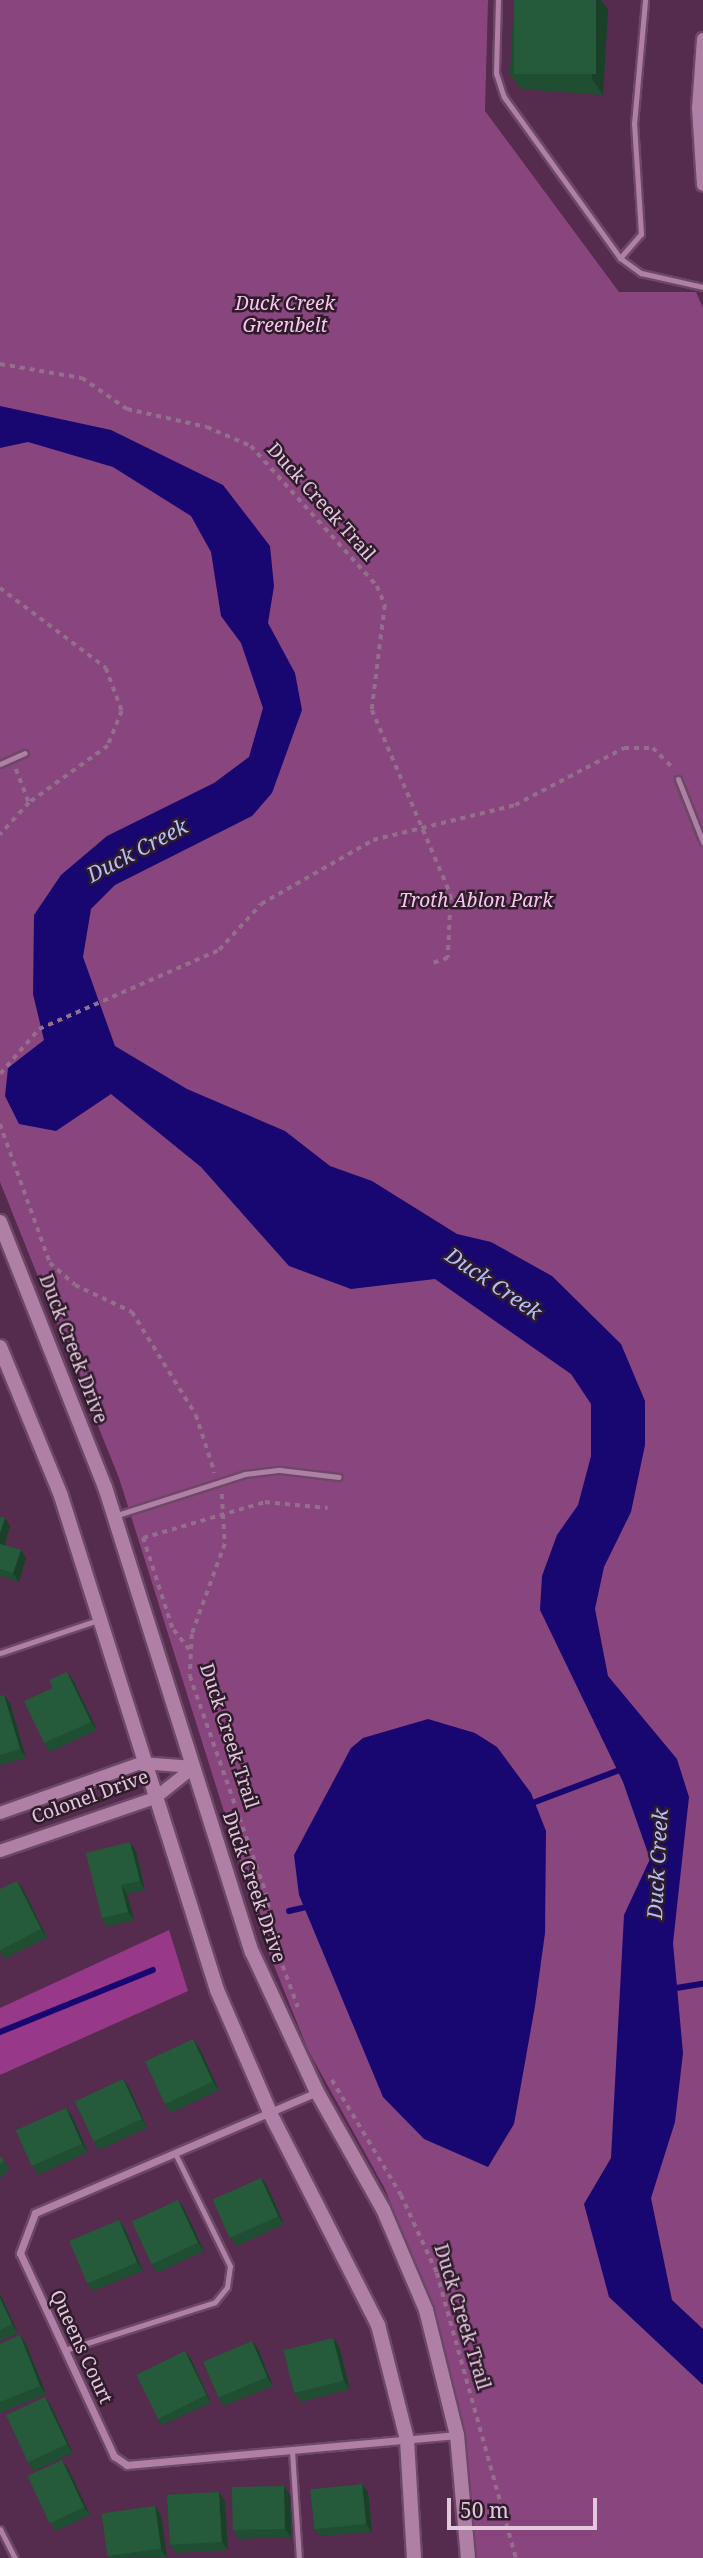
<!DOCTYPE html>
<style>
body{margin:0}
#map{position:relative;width:703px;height:2558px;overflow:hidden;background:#552b4e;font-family:"Noto Serif",serif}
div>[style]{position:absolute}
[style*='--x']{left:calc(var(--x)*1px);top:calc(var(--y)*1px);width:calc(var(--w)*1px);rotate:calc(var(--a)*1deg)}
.green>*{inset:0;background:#89457e}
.forest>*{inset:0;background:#973888}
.water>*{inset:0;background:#180770}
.stream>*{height:6px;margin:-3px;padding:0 3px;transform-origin:3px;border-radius:3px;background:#180770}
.path>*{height:3.5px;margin-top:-1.75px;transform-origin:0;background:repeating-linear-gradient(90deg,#936f8c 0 5px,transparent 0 10px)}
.roads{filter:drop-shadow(2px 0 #6c4866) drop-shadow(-2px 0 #6c4866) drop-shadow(0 2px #6c4866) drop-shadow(0 -2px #6c4866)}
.service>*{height:5px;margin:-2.5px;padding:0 2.5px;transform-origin:2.5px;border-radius:2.5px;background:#b07fa6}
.minor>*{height:7px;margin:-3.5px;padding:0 3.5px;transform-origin:3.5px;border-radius:3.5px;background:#b07fa6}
.tertiary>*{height:12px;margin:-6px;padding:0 6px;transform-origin:6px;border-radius:6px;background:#b07fa6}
.secondary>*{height:14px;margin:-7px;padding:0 7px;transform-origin:7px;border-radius:7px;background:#b07fa6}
.wall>*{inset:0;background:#204e32}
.shaded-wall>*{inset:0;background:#1a4029}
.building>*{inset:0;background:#255b3a;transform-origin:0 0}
span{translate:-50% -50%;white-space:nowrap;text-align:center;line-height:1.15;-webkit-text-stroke:5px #2f1c2b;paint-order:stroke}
.park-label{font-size:19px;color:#f9c7ee;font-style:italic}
.street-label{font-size:19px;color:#e3c8dd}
.water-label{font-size:21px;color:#b3c0f5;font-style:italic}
.scale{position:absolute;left:447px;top:2498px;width:150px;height:32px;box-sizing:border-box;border:4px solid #e3c8dd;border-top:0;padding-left:9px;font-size:21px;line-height:24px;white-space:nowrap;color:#e3c8dd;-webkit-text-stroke:5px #2f1c2b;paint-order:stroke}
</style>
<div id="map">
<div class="green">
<i style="clip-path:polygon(0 0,488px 0,485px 111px,619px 292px,696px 292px,703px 308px,703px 2558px,475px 2558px,461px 2432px,436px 2318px,385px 2189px,308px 2050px,267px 1948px,119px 1478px,0 1182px)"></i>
</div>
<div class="forest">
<i style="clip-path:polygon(169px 1930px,188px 1991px,0 2075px,0 2008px)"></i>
</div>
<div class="water">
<i style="clip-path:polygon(0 406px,111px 430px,223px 485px,270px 546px,274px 586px,268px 623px,295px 673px,302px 710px,272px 793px,252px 816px,115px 885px,91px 909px,83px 957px,115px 1046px,187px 1089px,285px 1131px,330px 1166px,372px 1181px,457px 1234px,491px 1242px,552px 1276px,621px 1344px,645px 1401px,645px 1445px,631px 1512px,604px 1567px,595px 1609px,608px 1676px,677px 1759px,689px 1797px,673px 1943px,683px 2053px,675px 2122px,651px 2198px,672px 2300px,703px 2329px,703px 2385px,609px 2297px,584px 2204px,611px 2158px,624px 1915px,650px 1859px,623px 1782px,540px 1610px,542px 1576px,557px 1535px,578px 1505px,591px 1456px,591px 1404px,571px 1374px,435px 1279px,351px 1289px,289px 1266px,201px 1167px,111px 1094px,56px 1131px,19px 1124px,5px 1096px,8px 1068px,44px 1040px,33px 994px,34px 915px,61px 875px,107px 836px,214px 783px,249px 757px,263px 708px,241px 643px,221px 616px,211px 552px,191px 516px,113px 467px,28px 442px,0 448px)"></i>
<i style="clip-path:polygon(428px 1719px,475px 1733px,497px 1747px,531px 1793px,546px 1831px,545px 1933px,535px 2006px,514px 2124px,488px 2167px,424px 2139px,383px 2097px,299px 1895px,294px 1855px,351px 1748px,363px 1738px)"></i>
</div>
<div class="stream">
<i style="--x:527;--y:1805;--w:105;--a:-20.7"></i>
<i style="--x:289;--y:1911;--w:23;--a:-13"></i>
<i style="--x:670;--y:1989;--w:33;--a:-9"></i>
<i style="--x:0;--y:2032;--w:165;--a:-22.1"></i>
</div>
<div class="path">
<i style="--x:0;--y:364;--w:83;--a:9.7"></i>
<i style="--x:82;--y:378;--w:55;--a:34.6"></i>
<i style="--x:127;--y:409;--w:82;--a:12.7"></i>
<i style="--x:207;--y:427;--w:48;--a:23.4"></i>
<i style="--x:251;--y:446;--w:188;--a:48"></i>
<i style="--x:377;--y:586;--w:21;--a:67"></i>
<i style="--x:385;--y:605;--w:106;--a:97.1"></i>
<i style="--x:372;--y:710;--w:201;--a:66.9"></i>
<i style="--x:451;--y:895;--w:63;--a:92.7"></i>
<i style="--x:448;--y:958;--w:20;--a:160"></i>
<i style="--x:0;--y:588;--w:133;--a:37"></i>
<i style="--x:106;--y:668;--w:46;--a:69.6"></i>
<i style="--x:122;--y:711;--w:38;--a:112"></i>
<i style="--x:108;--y:746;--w:97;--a:144.2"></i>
<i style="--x:29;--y:803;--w:43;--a:132.2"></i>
<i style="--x:16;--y:769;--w:36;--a:69"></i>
<i style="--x:0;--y:1074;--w:60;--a:-49.1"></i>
<i style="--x:39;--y:1029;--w:197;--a:-23.7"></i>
<i style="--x:219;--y:950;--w:62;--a:-47.6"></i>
<i style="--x:261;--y:904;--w:129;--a:-29.7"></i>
<i style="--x:373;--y:840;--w:146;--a:-13.8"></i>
<i style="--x:515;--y:805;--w:123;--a:-27.6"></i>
<i style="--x:624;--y:748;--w:29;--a:0"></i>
<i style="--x:653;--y:748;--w:28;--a:45"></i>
<i style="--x:0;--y:1124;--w:148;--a:70.2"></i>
<i style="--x:50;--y:1263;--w:33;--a:41"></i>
<i style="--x:75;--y:1285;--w:63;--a:25.3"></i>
<i style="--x:132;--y:1312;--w:121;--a:58.1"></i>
<i style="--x:196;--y:1415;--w:61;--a:71.9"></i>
<i style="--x:222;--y:1494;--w:50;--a:86.6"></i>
<i style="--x:225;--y:1544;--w:96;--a:110.1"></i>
<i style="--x:192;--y:1634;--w:42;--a:92.7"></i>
<i style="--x:190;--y:1676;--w:230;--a:70.7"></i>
<i style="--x:266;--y:1893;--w:55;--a:79.5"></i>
<i style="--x:276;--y:1947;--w:64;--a:69.9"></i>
<i style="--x:189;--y:1650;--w:28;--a:-128"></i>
<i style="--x:172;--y:1628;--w:95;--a:-107.9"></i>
<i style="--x:143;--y:1538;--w:127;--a:-16.4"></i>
<i style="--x:265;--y:1502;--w:63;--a:5.4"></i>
<i style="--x:332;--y:2080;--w:134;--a:59"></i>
<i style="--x:401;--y:2195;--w:86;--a:65.2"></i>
<i style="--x:437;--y:2273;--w:296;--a:74.5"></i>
</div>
<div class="roads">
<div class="service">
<i style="--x:498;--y:0;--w:73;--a:91.6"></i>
<i style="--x:496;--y:73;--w:25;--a:72"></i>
<i style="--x:504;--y:97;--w:198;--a:54.2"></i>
<i style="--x:620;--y:258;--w:26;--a:36"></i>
<i style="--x:641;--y:273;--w:64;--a:12.7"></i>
<i style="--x:620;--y:258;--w:32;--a:-49"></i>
<i style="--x:641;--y:234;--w:110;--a:-93.6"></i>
<i style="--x:634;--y:124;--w:124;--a:-84.9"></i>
<i style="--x:0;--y:764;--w:27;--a:-24"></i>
<i style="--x:678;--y:779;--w:68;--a:68.4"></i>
<i style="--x:114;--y:1516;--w:138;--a:-17.8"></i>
<i style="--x:245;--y:1474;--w:35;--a:-7"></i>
<i style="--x:280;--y:1470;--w:59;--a:6.8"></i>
<i style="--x:0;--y:1653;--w:103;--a:-18.6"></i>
<i style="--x:65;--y:2350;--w:157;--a:-17.7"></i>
<i style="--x:215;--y:2302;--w:19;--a:-51"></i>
<i style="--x:227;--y:2287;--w:21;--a:-82"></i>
<i style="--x:230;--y:2266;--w:126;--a:-116"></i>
<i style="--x:292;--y:2451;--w:107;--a:86.3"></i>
<i style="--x:0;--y:2529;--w:33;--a:63"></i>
</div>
<div class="minor">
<i style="--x:317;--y:2092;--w:307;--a:156.8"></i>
<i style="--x:35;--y:2213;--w:43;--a:110.6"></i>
<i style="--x:20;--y:2253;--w:224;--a:65.2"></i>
<i style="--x:114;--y:2456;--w:16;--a:35"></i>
<i style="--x:127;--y:2465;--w:331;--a:-5.2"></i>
</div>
<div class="tertiary">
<i style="--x:703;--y:39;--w:69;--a:94.1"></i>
<i style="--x:698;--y:108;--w:77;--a:86.3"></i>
<i style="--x:0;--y:1813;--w:150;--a:-19.5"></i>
<i style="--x:141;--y:1763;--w:53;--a:4.3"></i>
<i style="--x:0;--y:1851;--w:164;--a:-18.9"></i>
<i style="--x:155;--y:1798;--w:50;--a:-38.5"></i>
</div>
<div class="secondary">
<i style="--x:0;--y:1222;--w:285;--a:68.4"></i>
<i style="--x:105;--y:1487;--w:488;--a:72.5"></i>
<i style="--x:252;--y:1952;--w:154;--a:65.1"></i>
<i style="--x:317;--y:2092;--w:134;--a:60.6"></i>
<i style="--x:383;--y:2209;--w:110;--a:66.9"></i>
<i style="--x:426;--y:2310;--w:129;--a:76.1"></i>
<i style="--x:457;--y:2435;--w:123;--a:84.9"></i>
<i style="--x:0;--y:1347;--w:161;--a:67.7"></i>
<i style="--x:61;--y:1496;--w:518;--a:72.47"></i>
<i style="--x:217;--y:1990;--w:136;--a:66.6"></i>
<i style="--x:271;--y:2115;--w:236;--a:63"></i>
<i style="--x:378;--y:2325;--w:119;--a:75.8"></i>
<i style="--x:407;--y:2440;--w:118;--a:86.6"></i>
</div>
</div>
<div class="wall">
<i style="clip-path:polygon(514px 0,601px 0,608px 9px,603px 95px,521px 89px,510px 74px)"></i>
<i style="clip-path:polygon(0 1517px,10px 1526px,5px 1545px,21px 1550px,26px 1558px,19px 1582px,0 1576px)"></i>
<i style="clip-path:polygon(73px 1680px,97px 1730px,50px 1752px,44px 1743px,53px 1688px)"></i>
<i style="clip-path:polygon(0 1696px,10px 1703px,26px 1758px,0 1765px)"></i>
<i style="clip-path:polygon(136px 1851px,145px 1890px,127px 1894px,134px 1920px,107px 1927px,102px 1918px)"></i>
<i style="clip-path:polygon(0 1889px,23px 1889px,47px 1938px,4px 1959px,0 1952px)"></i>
<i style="clip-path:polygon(199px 2047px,219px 2090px,171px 2113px,165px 2105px)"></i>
<i style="clip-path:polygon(129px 2087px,147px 2128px,99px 2150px,94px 2142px)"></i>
<i style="clip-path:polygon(66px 2108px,72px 2116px,88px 2152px,38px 2175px,33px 2166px)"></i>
<i style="clip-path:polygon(0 2156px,10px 2169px,0 2178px)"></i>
<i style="clip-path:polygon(267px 2186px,284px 2224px,237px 2246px,231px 2238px)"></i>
<i style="clip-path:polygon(184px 2208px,204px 2251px,157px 2273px,152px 2265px)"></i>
<i style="clip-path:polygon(119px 2220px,125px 2229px,143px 2271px,93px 2291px,87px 2283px)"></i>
<i style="clip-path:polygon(0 2294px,18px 2333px,0 2341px)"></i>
<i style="clip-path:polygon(333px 2338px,339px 2346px,350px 2389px,301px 2402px,295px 2393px)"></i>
<i style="clip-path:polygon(0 2344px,26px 2344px,46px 2394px,0 2413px)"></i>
<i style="clip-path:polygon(258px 2349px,273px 2386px,224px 2406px,218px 2397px)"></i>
<i style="clip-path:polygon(185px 2351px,191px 2359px,211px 2403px,162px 2425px,157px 2417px)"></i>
<i style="clip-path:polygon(45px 2397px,51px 2406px,73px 2453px,34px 2471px,28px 2463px)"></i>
<i style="clip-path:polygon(68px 2468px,90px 2515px,56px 2531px,50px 2523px)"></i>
<i style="clip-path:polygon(362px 2484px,368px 2492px,372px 2532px,320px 2536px,314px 2528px)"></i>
<i style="clip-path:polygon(284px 2486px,290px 2495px,291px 2537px,239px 2539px,233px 2530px)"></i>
<i style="clip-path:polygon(225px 2501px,228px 2550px,176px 2553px,170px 2545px)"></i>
<i style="clip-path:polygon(155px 2506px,161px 2515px,167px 2557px,109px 2558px,108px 2556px)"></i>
</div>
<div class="shaded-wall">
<i style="clip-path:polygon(596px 0,601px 0,608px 9px,603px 95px,592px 79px)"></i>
<i style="clip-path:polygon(5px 1518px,10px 1526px,3px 1551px,0 1547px,0 1533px)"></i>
<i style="clip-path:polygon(21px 1550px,26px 1558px,19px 1582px,13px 1573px)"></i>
<i style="clip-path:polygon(67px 1672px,73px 1680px,97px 1730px,91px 1722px)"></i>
<i style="clip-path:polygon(4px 1695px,10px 1703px,26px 1758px,20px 1749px)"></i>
<i style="clip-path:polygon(130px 1842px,136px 1851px,145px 1890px,140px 1881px)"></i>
<i style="clip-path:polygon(17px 1881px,23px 1889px,47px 1938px,41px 1929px)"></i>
<i style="clip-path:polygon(121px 1885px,127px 1894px,134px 1920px,128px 1912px)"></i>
<i style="clip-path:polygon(193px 2039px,199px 2047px,219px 2090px,213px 2082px)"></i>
<i style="clip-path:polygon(123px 2079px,129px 2087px,147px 2128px,142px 2119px)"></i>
<i style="clip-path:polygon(66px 2108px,72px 2116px,88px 2152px,82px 2144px)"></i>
<i style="clip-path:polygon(261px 2178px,267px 2186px,284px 2224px,278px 2216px)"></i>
<i style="clip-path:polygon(178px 2200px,184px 2208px,204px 2251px,198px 2243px)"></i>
<i style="clip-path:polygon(119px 2220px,125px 2229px,143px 2271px,137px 2262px)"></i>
<i style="clip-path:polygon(0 2294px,18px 2333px,12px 2324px,0 2298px)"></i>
<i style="clip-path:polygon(20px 2335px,26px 2344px,46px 2394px,40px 2386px)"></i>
<i style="clip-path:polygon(333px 2338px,339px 2346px,350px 2389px,344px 2381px)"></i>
<i style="clip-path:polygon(252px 2341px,258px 2349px,273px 2386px,267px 2377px)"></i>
<i style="clip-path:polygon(185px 2351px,191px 2359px,211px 2403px,206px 2395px)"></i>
<i style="clip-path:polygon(45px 2397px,51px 2406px,73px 2453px,67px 2444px)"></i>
<i style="clip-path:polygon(62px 2460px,68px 2468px,90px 2515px,84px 2507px)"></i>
<i style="clip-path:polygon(362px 2484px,368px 2492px,372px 2532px,366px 2524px)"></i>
<i style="clip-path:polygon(284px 2486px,290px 2495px,291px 2537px,285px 2529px)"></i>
<i style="clip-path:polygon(219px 2492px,225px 2501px,228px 2550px,222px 2542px)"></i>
<i style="clip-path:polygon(155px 2506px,161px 2515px,167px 2557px,161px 2549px)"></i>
</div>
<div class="building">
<i style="left:514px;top:0;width:82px;height:74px"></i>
<i style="clip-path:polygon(0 1517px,5px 1518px,0 1533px)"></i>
<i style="clip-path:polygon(0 1544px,21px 1550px,13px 1573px,0 1569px)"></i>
<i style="clip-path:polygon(67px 1672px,91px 1722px,44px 1743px,24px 1701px,53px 1688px,49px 1680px)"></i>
<i style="clip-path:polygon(4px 1695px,20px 1749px,0 1755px,0 1696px)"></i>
<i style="clip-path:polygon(130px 1842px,140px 1881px,121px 1885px,128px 1912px,102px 1918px,86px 1853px)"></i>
<i style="clip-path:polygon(17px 1881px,41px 1929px,0 1950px,0 1889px)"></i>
<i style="left:193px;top:2039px;width:47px;height:53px;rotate:65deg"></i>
<i style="left:123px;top:2079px;width:44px;height:53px;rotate:65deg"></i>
<i style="left:66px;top:2108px;width:39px;height:55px;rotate:66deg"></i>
<i style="clip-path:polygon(0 2156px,4px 2161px,0 2165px)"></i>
<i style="left:261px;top:2178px;width:42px;height:53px;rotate:66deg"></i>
<i style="left:178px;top:2200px;width:47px;height:51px;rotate:65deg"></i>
<i style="left:119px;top:2220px;width:46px;height:54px;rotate:67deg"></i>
<i style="clip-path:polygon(0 2298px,12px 2324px,0 2330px)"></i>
<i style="clip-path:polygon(20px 2335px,40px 2386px,0 2402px,0 2344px)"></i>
<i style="left:333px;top:2338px;width:44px;height:51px;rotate:76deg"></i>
<i style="left:252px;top:2341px;width:39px;height:53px;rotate:67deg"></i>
<i style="left:185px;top:2351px;width:49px;height:54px;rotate:64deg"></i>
<i style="left:45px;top:2397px;width:52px;height:43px;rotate:65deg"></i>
<i style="left:62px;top:2460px;width:52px;height:38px;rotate:65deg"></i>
<i style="left:362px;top:2484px;width:40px;height:52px;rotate:84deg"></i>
<i style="left:284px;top:2486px;width:43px;height:52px;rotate:89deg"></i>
<i style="left:219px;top:2492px;width:50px;height:52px;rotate:87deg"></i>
<i style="left:155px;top:2506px;width:43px;height:54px;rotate:82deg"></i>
</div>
<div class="park-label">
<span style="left:285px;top:315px">Duck Creek<br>Greenbelt</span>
<span style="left:476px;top:901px">Troth Ablon Park</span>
</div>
<div class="street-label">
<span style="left:321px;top:502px;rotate:48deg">Duck Creek Trail</span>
<span style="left:73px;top:1349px;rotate:69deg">Duck Creek Drive</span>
<span style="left:229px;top:1736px;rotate:72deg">Duck Creek Trail</span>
<span style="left:90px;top:1797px;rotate:-20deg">Colonel Drive</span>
<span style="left:254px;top:1887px;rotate:71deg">Duck Creek Drive</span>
<span style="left:462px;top:2317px;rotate:73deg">Duck Creek Trail</span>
<span style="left:81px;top:2347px;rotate:65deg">Queens Court</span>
</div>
<div class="water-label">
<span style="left:137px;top:850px;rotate:-28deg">Duck Creek</span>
<span style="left:494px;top:1283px;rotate:34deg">Duck Creek</span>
<span style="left:657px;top:1864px;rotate:-87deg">Duck Creek</span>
</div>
<div class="scale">50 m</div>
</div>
